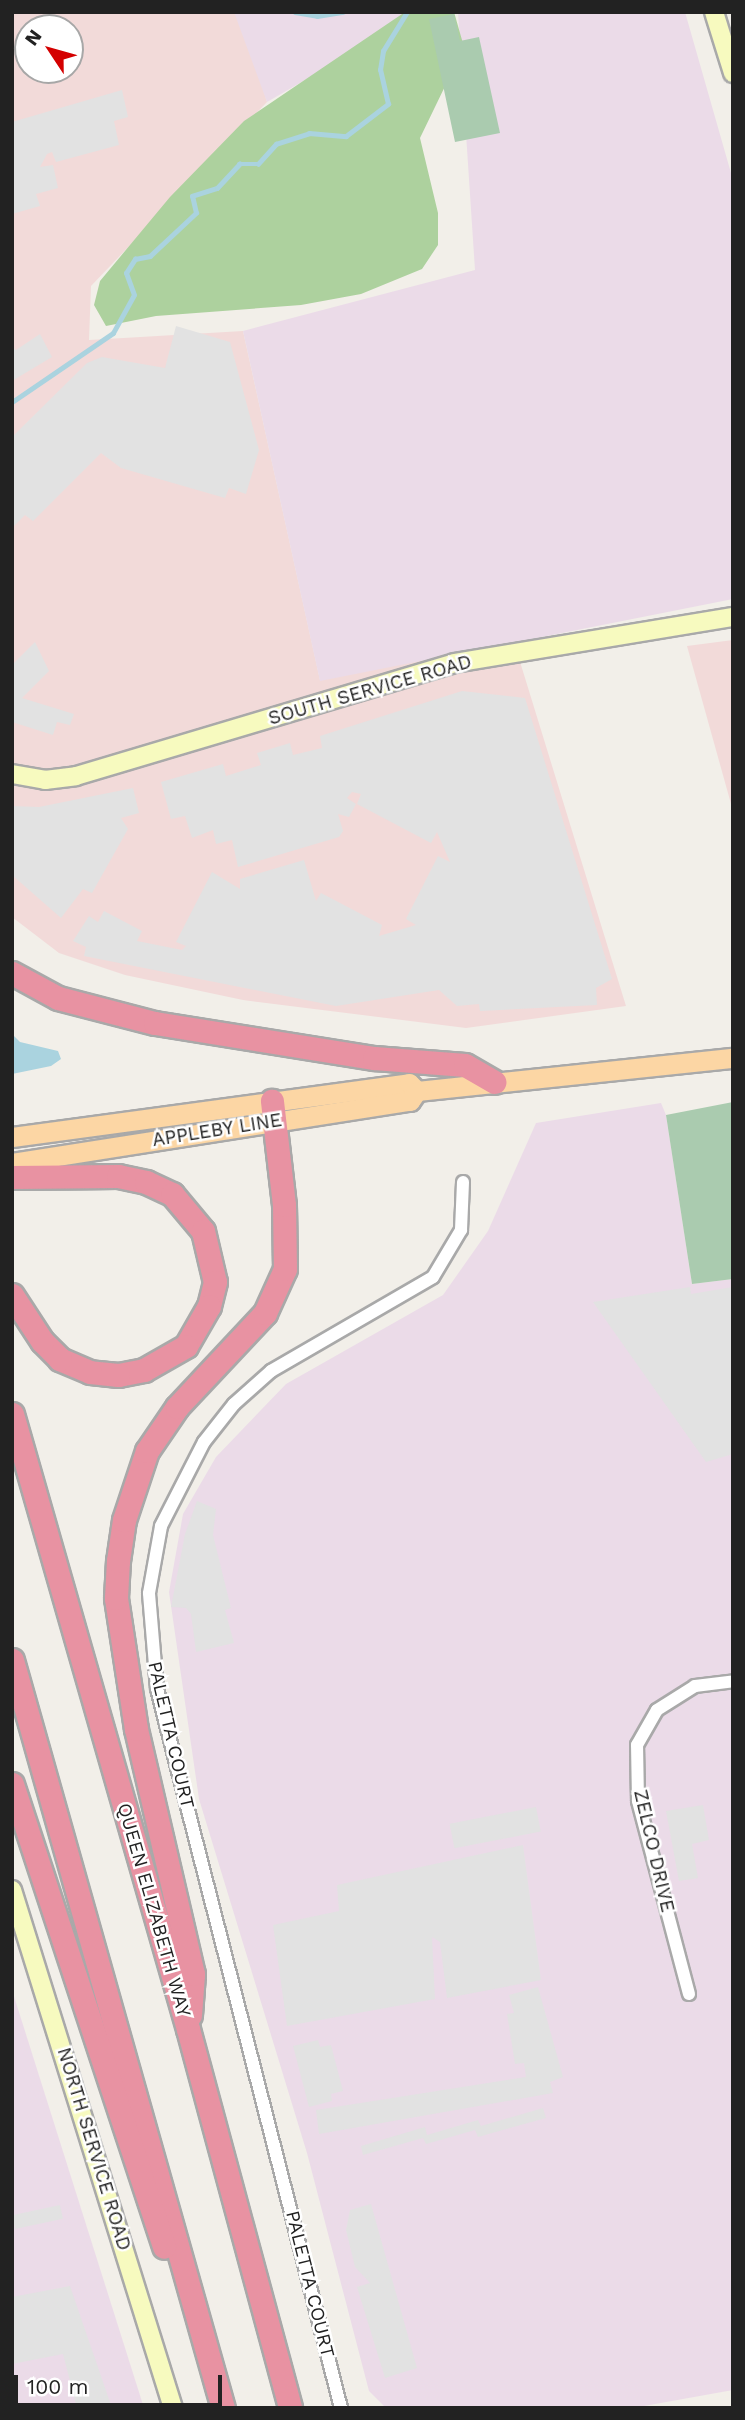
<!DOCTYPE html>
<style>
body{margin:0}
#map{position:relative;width:745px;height:2420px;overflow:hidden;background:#f2efe9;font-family:"Work Sans",sans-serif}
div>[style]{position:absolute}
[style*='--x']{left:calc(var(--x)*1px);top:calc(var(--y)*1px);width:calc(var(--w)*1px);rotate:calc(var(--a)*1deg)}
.commercial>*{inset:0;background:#f2dad9}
.industrial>*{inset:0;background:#ebdbe8}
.forest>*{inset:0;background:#add19e}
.cemetery>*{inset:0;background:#aacbaf}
.parking>*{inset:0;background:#e2e2e2;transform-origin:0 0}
.water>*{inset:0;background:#aad3df}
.stream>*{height:4.5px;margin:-2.25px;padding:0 2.25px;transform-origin:2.25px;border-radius:2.25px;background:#aad3df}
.roads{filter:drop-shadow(2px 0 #a9a9a9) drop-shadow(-2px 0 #a9a9a9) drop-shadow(0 2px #a9a9a9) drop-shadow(0 -2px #a9a9a9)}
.street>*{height:12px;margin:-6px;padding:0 6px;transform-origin:6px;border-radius:6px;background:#fff}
.secondary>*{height:18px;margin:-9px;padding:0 9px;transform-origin:9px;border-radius:9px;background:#f7fabf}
.primary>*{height:19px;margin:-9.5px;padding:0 9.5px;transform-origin:9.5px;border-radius:9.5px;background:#fcd6a4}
.highway>*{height:23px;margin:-11.5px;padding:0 11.5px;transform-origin:11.5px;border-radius:11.5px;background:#e892a2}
span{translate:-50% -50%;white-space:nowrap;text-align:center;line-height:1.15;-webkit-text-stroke:5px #fff;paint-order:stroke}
.street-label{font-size:19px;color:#222}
.frame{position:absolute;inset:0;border:14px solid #222;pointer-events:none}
.north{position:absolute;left:14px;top:14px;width:70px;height:70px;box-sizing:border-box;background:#fff;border:2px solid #a7a7a7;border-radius:50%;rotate:306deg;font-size:19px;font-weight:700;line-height:28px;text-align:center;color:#222}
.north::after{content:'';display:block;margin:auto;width:24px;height:32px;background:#d40000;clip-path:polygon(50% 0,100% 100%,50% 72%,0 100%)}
.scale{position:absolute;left:14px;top:2375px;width:208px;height:32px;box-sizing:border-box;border:4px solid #222;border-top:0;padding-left:9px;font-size:21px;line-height:24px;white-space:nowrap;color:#222;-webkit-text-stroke:5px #fff;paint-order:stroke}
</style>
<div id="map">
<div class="commercial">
<i style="clip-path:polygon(evenodd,12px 12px,240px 12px,267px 102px,91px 286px,89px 340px,243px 331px,320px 680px,513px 639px,626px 1006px,466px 1028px,243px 1000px,125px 975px,59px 953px,12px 917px,12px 12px,28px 28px,70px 28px,70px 70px,28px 70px,28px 28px)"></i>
<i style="clip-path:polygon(733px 640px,733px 811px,687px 646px)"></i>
</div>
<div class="industrial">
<i style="clip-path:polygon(234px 12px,423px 12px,267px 102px)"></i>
<i style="clip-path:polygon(458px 12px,685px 12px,733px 180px,733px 599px,320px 681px,243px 331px,475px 270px)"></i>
<i style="clip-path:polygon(661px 1103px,666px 1115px,692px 1284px,733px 1279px,733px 2390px,633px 2408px,386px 2408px,369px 2391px,307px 2153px,199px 1799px,169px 1592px,183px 1514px,216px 1457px,286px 1384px,443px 1295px,488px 1231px,536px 1123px)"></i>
<i style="clip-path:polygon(12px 1990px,144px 2408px,12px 2408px)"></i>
</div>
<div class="forest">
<i style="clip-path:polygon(405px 12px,454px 12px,464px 47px,420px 138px,438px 213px,438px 245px,422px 269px,361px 294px,301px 305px,156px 316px,106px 326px,94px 305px,100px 281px,170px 197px,244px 121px)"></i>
</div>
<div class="cemetery">
<i style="clip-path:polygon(454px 14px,460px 41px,479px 37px,500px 133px,455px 142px,429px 19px)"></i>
<i style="clip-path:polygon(733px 1102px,733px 1279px,692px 1284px,666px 1115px)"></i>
</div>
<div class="parking">
<i style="clip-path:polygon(122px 90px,128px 117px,114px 121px,119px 145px,56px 162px,52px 152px,47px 154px,40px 167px,53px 165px,58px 188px,36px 194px,40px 206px,12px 214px,12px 122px)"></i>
<i style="clip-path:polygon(176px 326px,230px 342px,259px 450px,246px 494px,229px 488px,225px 498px,121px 468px,101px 453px,33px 521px,25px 515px,12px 528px,12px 437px,87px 363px,102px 357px,165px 368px)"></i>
<i style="clip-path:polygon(40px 334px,52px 357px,12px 381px,12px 347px,16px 350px)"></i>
<i style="clip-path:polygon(35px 642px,49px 671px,22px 698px,74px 714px,70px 725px,57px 722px,53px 735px,12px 722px,12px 665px)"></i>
<i style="clip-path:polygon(462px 691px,525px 698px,612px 979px,596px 988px,597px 1005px,480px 1011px,479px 1004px,457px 1006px,439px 990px,336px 1006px,84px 956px,86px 947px,73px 941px,89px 916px,98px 922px,104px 911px,142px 931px,137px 941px,182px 950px,186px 946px,176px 942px,212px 872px,240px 889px,240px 879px,304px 860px,316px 901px,321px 893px,382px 925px,379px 936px,416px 925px,406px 919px,438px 856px,450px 862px,437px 832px,431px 843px,357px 804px,361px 794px,352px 792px,347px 798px,356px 804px,349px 817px,338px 814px,343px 831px,339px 837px,238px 867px,232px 840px,216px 844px,213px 830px,192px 838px,185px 816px,171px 819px,161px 782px,223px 764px,226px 776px,261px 765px,257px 753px,290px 743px,293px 755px,322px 748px,320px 736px)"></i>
<i style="clip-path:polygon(133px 788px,139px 813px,121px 818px,128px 829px,92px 893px,83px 889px,61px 918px,12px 875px,12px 806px,39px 807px)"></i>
<i style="clip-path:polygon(690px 1287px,691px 1294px,733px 1287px,733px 1454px,706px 1462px,593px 1302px)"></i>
<i style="clip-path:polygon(197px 1501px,216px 1509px,213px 1535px,231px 1608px,225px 1610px,234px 1643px,196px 1652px,191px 1614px,186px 1608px,171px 1607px,185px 1534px)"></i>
<i style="clip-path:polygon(703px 1805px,709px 1840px,692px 1844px,698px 1878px,679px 1881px,666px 1811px)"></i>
<i style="left:536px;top:1807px;width:25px;height:88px;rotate:79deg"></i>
<i style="clip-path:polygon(523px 1845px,541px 1980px,447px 1998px,440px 1942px,432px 1937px,435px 1999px,287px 2026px,273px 1925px,339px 1911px,337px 1885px)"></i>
<i style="clip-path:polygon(538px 1987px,563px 2077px,550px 2082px,553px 2093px,319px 2134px,316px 2110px,526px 2077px,524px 2063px,515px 2064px,507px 2014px,514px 2013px,509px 1995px)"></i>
<i style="clip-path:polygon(318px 2040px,320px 2047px,331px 2045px,343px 2091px,331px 2094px,332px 2101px,309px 2107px,293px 2046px)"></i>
<i style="clip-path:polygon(543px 2108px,546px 2118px,478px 2137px,475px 2130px,426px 2144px,423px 2138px,363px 2155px,361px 2146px,425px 2127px,427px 2135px,478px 2120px,481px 2126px)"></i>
<i style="clip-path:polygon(371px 2204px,417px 2368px,385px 2378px,357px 2287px,370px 2283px,355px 2267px,346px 2230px,350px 2210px)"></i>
<i style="left:60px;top:2205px;width:14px;height:49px;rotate:78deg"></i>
<i style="clip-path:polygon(70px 2286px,112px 2408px,77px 2408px,63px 2354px,12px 2364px,12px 2297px)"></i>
</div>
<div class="water">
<i style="clip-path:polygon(12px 1034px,20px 1042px,58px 1051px,61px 1059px,51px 1066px,12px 1074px)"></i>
</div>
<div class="stream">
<i style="--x:295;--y:12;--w:22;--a:10"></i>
<i style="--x:317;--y:16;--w:26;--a:-9"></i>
<i style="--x:12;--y:402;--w:122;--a:-34.3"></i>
<i style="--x:113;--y:333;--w:43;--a:-61.1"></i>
<i style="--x:134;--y:295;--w:23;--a:-110"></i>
<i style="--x:126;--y:273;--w:17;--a:-57"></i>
<i style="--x:135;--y:259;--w:15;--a:-11"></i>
<i style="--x:150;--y:256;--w:63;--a:-43.1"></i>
<i style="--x:196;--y:213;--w:17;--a:-103"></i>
<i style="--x:192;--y:196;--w:26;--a:-18"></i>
<i style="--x:217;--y:188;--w:33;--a:-47"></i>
<i style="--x:239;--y:164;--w:19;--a:0"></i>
<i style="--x:258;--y:164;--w:27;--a:-48"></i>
<i style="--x:276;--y:144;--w:35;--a:-18"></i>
<i style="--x:309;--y:133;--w:37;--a:5"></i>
<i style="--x:346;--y:136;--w:53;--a:-37.3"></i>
<i style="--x:388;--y:104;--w:35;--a:-103"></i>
<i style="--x:380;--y:70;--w:19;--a:-81"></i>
<i style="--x:383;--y:51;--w:46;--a:-58.4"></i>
</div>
<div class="roads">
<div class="street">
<i style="--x:689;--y:1994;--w:200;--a:-104.8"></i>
<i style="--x:638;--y:1801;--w:56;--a:-91"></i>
<i style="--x:637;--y:1745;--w:40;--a:-60.3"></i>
<i style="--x:657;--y:1710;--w:45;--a:-32.3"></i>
<i style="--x:695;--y:1686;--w:38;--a:-7"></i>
<i style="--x:341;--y:2408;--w:742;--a:-104.35"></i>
<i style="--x:157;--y:1689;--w:96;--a:-94.8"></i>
<i style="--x:149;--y:1593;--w:68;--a:-79.8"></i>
<i style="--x:161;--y:1526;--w:94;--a:-62.9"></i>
<i style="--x:204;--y:1442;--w:48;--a:-51.7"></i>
<i style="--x:234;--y:1404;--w:50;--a:-41.7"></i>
<i style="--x:271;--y:1371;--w:187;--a:-30.1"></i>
<i style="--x:433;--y:1277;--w:55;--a:-59.2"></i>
<i style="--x:461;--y:1230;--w:48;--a:-87.6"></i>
</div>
<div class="secondary">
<i style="--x:714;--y:12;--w:64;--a:72.7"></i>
<i style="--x:12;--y:774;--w:34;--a:10"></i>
<i style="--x:45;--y:780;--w:31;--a:-7"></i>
<i style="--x:76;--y:776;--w:395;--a:-16.6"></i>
<i style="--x:455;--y:663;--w:282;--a:-9.4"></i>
<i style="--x:12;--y:1890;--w:542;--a:72.73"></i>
</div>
<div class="primary">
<i style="--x:417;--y:1091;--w:318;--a:-6"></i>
<i style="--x:12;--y:1137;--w:401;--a:-7.7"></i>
<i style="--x:409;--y:1083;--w:11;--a:45"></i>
<i style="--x:12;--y:1163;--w:403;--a:-8.9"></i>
<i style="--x:410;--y:1101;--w:12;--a:-55"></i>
</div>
<div class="highway">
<i style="--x:12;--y:973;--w:52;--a:28.5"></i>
<i style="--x:58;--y:998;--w:100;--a:14.5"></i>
<i style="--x:155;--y:1023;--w:222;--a:9.1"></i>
<i style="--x:374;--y:1058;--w:91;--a:4.4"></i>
<i style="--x:465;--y:1065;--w:34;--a:30"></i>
<i style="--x:12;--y:1177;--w:106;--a:-0.5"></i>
<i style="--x:118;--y:1176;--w:29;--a:12"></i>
<i style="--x:146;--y:1182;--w:29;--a:25"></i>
<i style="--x:172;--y:1194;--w:48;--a:50"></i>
<i style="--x:203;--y:1231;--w:52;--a:76.8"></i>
<i style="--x:215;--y:1282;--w:25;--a:104"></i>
<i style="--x:209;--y:1306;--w:46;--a:119.9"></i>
<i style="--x:186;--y:1346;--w:48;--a:150.3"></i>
<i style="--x:144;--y:1370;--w:26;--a:169"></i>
<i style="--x:118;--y:1375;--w:28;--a:-174"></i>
<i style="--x:90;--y:1372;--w:33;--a:-157"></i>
<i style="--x:60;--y:1359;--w:25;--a:-135"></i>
<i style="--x:42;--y:1341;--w:55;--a:-123.1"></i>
<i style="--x:12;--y:1414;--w:640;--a:74.03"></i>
<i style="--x:188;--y:2029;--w:392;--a:74.9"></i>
<i style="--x:12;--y:1660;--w:777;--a:74.25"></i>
<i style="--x:12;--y:1784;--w:487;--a:71.8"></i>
<i style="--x:190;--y:2015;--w:41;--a:-85.8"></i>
<i style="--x:193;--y:1974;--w:252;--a:-103.1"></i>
<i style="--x:136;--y:1729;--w:133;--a:-98.7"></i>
<i style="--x:116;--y:1598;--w:37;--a:-87"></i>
<i style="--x:118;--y:1561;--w:41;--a:-81.7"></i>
<i style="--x:124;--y:1520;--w:73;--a:-71.6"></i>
<i style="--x:147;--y:1451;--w:53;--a:-55.7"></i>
<i style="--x:177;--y:1407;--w:129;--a:-46.9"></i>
<i style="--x:265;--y:1313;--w:48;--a:-65.6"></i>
<i style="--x:285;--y:1269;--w:64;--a:-90.9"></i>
<i style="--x:284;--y:1205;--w:105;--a:-96.6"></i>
</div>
</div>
<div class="street-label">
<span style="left:370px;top:690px;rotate:-16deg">SOUTH SERVICE ROAD</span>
<span style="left:217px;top:1130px;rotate:-9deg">APPLEBY LINE</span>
<span style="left:171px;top:1735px;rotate:77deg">PALETTA COURT</span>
<span style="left:654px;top:1851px;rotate:77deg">ZELCO DRIVE</span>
<span style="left:154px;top:1910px;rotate:74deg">QUEEN ELIZABETH WAY</span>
<span style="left:94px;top:2149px;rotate:73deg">NORTH SERVICE ROAD</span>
<span style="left:310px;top:2284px;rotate:76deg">PALETTA COURT</span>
</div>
<div class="frame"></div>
<div class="north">N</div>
<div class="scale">100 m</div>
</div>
